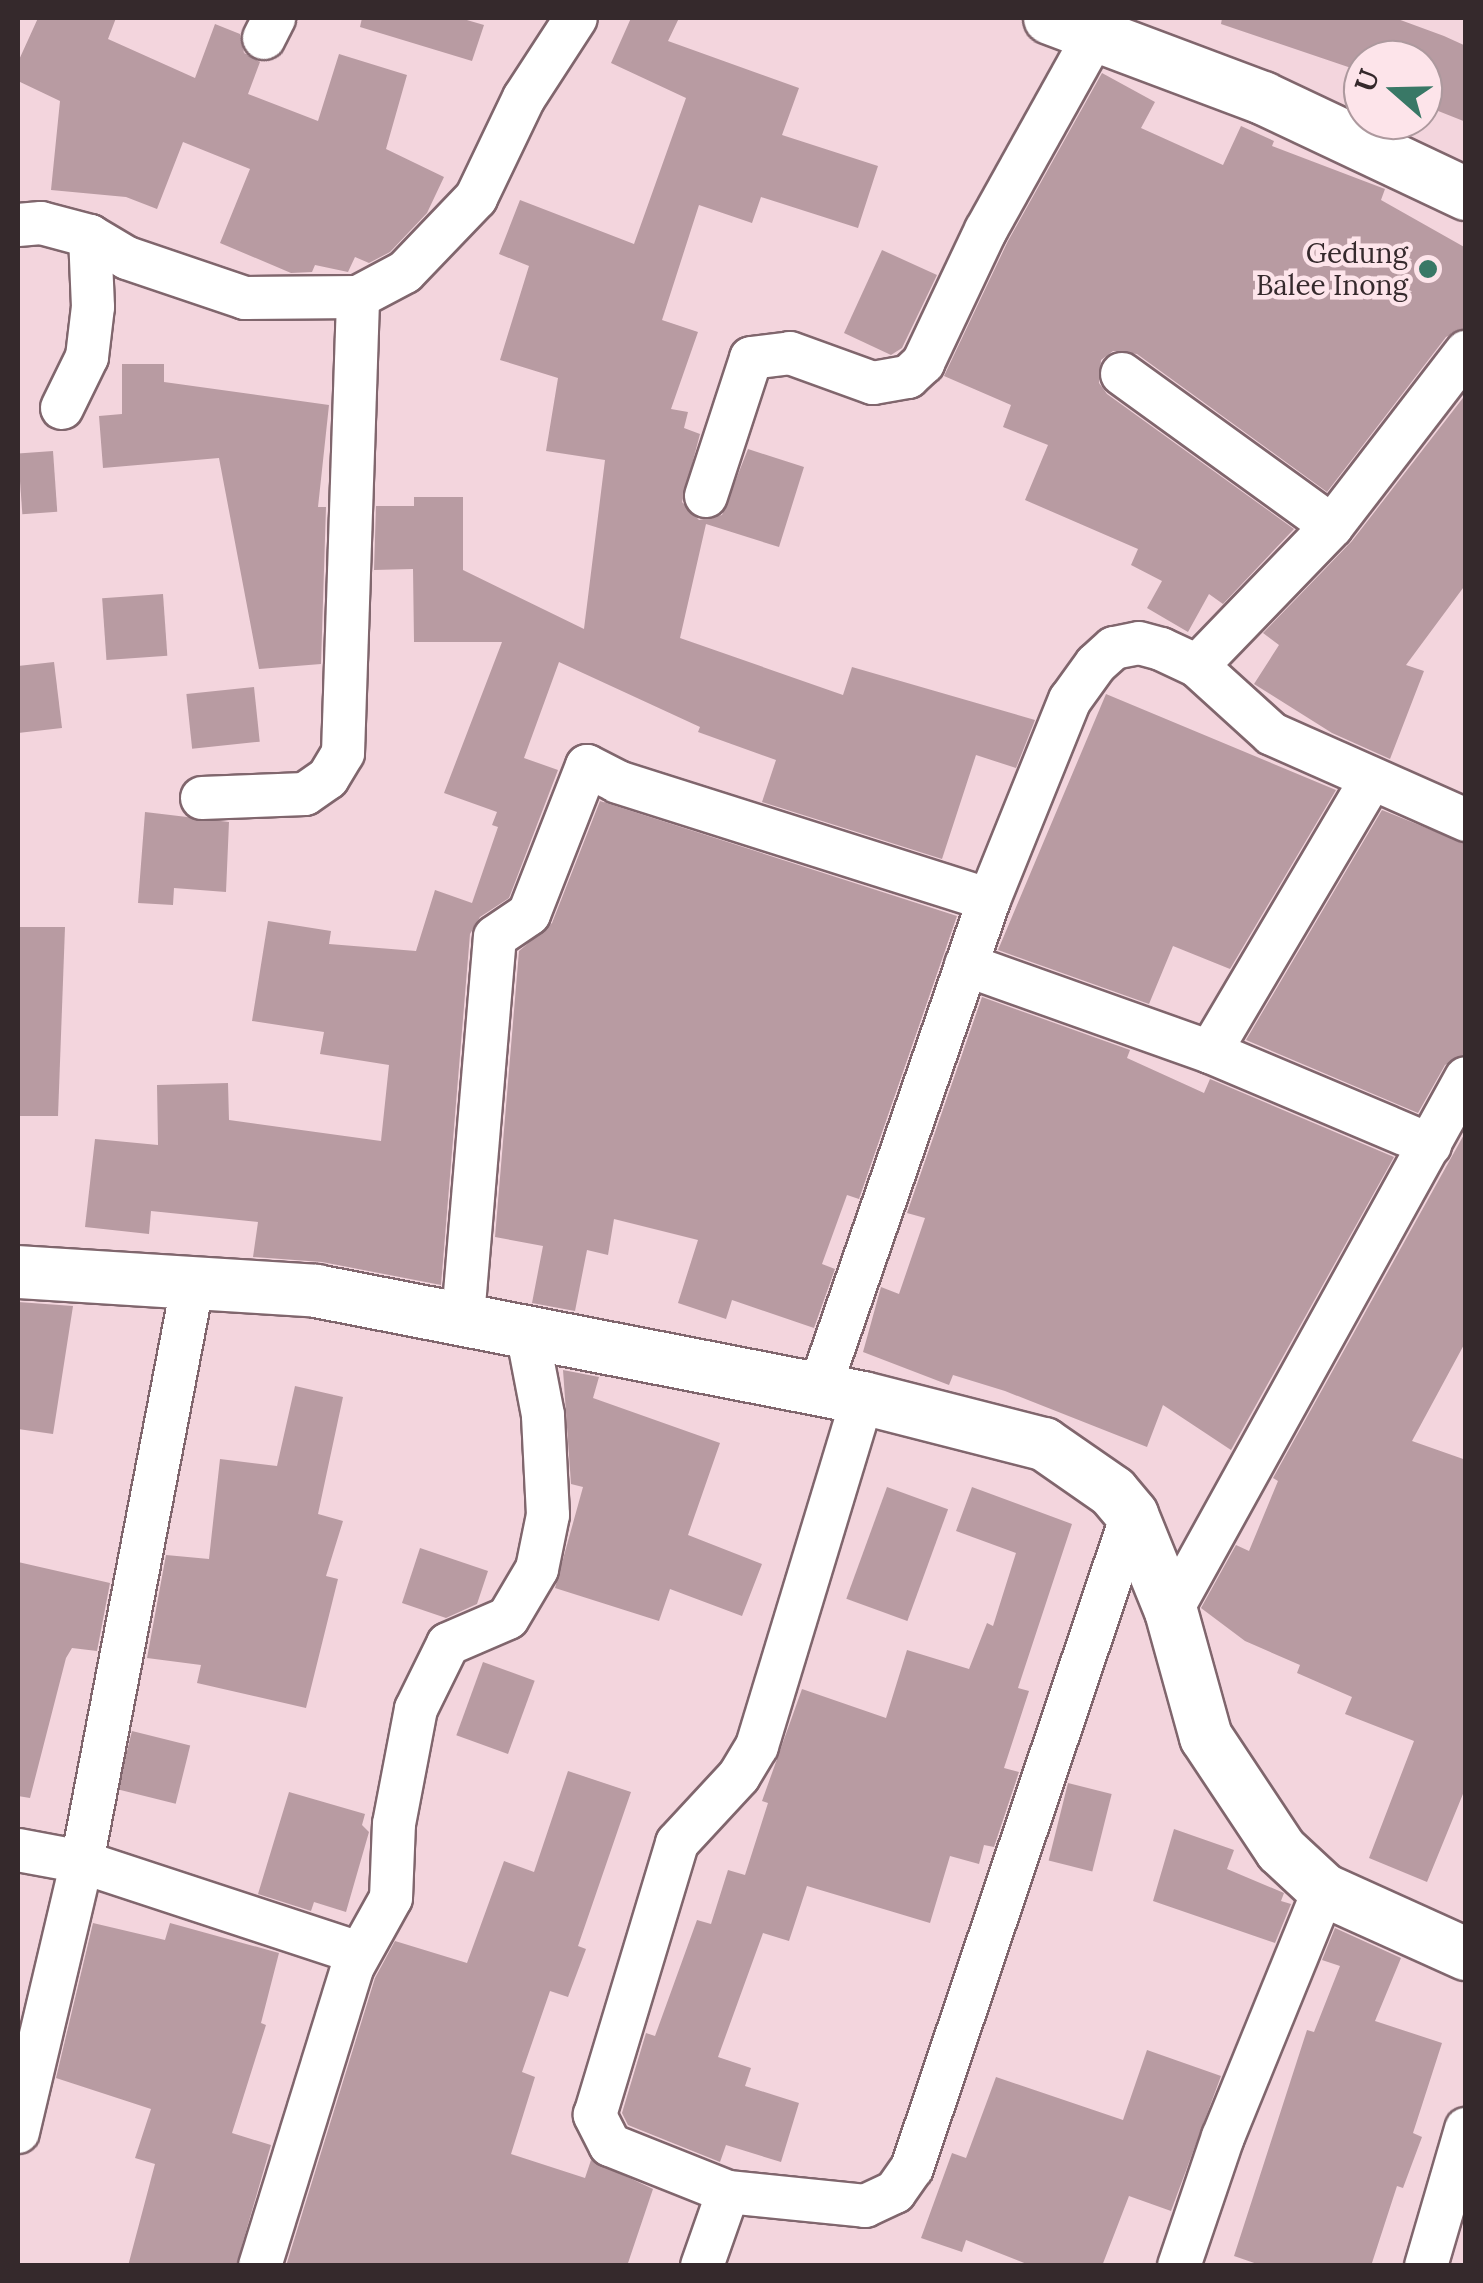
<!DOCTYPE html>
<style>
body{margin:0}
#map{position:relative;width:1483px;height:2283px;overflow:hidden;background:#f3d5dd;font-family:Lora,serif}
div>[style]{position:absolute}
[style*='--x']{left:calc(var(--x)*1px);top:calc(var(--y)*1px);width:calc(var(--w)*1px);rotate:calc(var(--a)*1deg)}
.building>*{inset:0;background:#b89ba2;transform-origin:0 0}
.roads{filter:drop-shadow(2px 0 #80666d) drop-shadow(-2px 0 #80666d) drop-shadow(0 2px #80666d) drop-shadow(0 -2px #80666d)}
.minor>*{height:42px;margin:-21px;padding:0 21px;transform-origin:21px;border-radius:21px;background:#fff}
.tertiary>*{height:52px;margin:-26px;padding:0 26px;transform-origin:26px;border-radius:26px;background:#fff}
.dots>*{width:28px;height:28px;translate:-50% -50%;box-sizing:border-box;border:5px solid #fde4ea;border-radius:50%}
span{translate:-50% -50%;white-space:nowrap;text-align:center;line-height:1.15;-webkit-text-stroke:9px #fde4ea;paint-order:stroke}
.poi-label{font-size:28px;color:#35292c}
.right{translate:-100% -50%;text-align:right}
.frame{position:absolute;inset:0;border:20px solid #35292c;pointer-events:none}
.north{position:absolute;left:1343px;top:40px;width:100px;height:100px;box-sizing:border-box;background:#fde4ea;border:2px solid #ad999e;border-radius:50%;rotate:290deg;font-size:28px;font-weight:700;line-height:40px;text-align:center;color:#35292c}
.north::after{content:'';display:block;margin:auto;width:35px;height:45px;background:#397866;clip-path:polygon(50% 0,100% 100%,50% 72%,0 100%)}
</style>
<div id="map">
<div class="building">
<i style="clip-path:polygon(38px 18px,116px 18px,108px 39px,195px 78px,215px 24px,240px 34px,244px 53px,260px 62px,248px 94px,318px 121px,339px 54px,407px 75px,386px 149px,444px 177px,427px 213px,390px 252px,369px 263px,355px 257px,348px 272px,315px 265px,312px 272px,291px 273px,220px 243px,250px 169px,183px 142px,157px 209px,126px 197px,51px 190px,60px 101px,18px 81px,18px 62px)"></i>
<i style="clip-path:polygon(362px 18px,460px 18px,484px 25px,472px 61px,360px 27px)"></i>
<i style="clip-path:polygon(631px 18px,679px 18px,668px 41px,799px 88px,782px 135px,878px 166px,858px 228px,761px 197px,752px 223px,699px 205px,662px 320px,698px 332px,671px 409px,688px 412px,684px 428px,700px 434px,682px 502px,699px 520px,722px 515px,748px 449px,804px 467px,779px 547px,706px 524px,680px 638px,843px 695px,852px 667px,1035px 720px,1016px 768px,976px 755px,942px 859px,762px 802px,776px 760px,698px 732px,700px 727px,559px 662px,524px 758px,558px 770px,509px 898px,480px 917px,470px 934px,441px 1285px,322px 1262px,253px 1257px,258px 1222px,151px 1211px,149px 1234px,85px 1227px,95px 1139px,158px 1145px,157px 1085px,228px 1083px,229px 1120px,381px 1141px,389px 1065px,320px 1054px,324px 1032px,252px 1021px,268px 921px,331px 931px,329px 944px,416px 951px,435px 890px,472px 903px,498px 827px,492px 825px,497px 812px,444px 793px,502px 642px,414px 642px,413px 569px,374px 570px,376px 506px,414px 506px,414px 497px,463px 497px,463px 570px,584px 629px,605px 460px,546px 451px,558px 378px,500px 360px,529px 266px,499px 254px,520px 200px,634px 244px,686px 98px,611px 63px)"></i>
<i style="clip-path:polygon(1222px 18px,1395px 18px,1444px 36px,1466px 46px,1466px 122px,1423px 105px,1423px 60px,1363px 60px,1363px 92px,1353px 88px,1360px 71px,1221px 24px)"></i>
<i style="clip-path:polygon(1102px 73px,1155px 102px,1141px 128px,1223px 165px,1241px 126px,1274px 141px,1272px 146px,1385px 189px,1381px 200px,1466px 248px,1466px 328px,1446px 337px,1327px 492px,1137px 354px,1113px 351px,1101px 360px,1099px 383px,1107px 394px,1294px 529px,1223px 604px,1209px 594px,1188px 632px,1147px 608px,1162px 581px,1131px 565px,1138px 549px,1025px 500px,1048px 445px,1003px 427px,1011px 405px,944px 376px,1008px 241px)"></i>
<i style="clip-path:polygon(882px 250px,937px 275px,902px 348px,891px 355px,844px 333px)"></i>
<i style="clip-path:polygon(122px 364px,164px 364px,164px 382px,329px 405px,318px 507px,326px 507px,321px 664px,259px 669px,219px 458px,103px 468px,99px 416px,122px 414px)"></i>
<i style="clip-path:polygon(1466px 394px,1466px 584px,1406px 665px,1424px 671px,1390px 759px,1332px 733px,1254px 684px,1279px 645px,1263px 633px,1352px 541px)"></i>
<i style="left:53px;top:451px;width:61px;height:35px;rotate:86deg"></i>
<i style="left:163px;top:594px;width:62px;height:61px;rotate:86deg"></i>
<i style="clip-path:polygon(54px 662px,62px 728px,18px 733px,18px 666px)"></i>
<i style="left:254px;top:687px;width:55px;height:68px;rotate:84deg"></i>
<i style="clip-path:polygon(1106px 694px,1336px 790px,1230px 969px,1173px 946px,1149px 1004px,998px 950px)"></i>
<i style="clip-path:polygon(600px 801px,957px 916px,859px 1199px,847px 1195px,822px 1264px,835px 1269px,814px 1328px,732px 1300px,726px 1319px,678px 1303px,698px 1240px,614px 1219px,608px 1255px,587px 1250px,575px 1311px,532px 1303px,543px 1246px,495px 1237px,519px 951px,552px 923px)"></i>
<i style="clip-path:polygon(1382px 810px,1466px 844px,1466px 1053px,1445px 1065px,1418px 1113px,1246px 1040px)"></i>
<i style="clip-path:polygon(145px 812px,229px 822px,226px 892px,174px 888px,173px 905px,138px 903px)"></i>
<i style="clip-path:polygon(18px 927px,65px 927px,58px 1116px,18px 1116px)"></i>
<i style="clip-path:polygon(982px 997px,1130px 1050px,1127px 1058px,1204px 1093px,1210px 1079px,1394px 1157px,1231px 1450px,1163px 1405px,1147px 1447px,1005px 1391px,953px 1375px,949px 1385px,863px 1352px,881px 1287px,899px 1294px,925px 1218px,907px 1213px)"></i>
<i style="clip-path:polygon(1466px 1131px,1466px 1341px,1412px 1441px,1466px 1460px,1465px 1789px,1427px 1882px,1369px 1858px,1414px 1741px,1345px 1714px,1352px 1697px,1297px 1673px,1300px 1665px,1245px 1641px,1201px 1608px,1236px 1545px,1249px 1551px,1278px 1481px,1273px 1478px)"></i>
<i style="clip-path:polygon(18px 1302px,73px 1306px,53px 1434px,18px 1429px)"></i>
<i style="clip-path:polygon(563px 1370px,599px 1377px,593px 1398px,720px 1443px,688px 1535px,762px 1564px,742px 1616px,670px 1589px,659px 1621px,555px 1588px,583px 1487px,571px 1484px)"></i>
<i style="clip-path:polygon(295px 1386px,343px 1397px,318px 1514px,343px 1521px,326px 1576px,338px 1579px,306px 1708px,197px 1683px,201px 1665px,147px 1658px,166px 1555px,209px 1559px,220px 1459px,277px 1466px)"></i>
<i style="left:887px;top:1487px;width:65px;height:119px;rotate:20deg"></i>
<i style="clip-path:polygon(972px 1487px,1072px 1524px,1018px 1688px,1029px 1691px,1004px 1768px,1019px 1772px,994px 1847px,984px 1845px,979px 1864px,950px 1856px,930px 1923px,807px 1886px,789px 1941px,763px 1933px,718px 2057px,751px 2068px,745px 2086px,799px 2103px,781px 2162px,726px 2145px,720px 2162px,628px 2125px,622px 2113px,646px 2033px,655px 2036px,697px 1920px,711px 1924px,728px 1870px,745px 1875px,768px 1803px,762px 1801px,802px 1689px,886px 1718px,907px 1650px,969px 1669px,987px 1623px,993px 1626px,1016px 1553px,956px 1531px)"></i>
<i style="clip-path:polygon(420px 1548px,488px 1571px,477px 1604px,446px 1618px,402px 1603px)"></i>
<i style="clip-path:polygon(18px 1562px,110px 1583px,97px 1651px,72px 1648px,66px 1658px,30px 1798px,18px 1796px)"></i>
<i style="left:483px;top:1662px;width:55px;height:78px;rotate:20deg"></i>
<i style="left:132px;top:1731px;width:60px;height:60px;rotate:14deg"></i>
<i style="clip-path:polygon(568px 1771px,631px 1792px,578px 1946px,586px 1949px,568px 1997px,550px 1991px,522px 2072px,535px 2077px,511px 2154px,585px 2178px,591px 2160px,653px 2189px,627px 2266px,286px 2266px,375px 1978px,395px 1941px,467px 1963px,504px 1861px,534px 1872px)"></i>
<i style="left:1068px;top:1783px;width:45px;height:80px;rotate:14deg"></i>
<i style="clip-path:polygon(289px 1792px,365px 1814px,362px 1825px,369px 1832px,346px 1912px,314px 1902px,311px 1911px,258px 1894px)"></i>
<i style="clip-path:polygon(1174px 1829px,1234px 1850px,1227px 1869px,1284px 1893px,1281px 1901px,1291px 1904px,1275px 1943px,1153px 1901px)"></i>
<i style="clip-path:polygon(93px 1923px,165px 1940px,170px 1923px,279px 1953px,261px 2023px,266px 2025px,232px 2133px,271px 2145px,236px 2266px,128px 2266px,155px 2164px,135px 2158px,151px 2109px,56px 2078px)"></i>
<i style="clip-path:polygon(1335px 1928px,1401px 1958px,1375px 2021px,1442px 2043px,1413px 2133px,1422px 2137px,1403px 2188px,1397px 2186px,1371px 2266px,1263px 2266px,1234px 2256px,1307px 2030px,1314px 2032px,1340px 1966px,1322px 1960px)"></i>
<i style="clip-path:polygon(1147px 2050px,1221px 2076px,1171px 2211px,1129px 2196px,1102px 2266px,1032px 2266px,966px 2240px,962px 2252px,921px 2238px,952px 2153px,966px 2158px,996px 2077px,1123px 2120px)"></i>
</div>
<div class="roads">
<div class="minor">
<i style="--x:264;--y:38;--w:22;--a:-63"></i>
<i style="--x:18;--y:225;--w:23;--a:-5"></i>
<i style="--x:41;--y:223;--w:51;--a:14.9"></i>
<i style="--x:90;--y:236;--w:43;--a:30.7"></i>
<i style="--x:127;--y:258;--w:125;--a:18.7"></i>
<i style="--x:245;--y:298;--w:113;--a:-0.5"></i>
<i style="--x:358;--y:297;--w:53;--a:-28"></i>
<i style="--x:405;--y:272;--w:103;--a:-46.2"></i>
<i style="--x:476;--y:198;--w:111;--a:-64.4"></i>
<i style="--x:524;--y:98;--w:95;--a:-57"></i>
<i style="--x:1122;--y:374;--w:259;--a:35.9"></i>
<i style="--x:62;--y:408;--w:57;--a:-63.9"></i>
<i style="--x:87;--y:357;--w:50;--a:-83.2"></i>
<i style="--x:93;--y:307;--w:71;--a:-92.4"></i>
<i style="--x:706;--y:496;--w:145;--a:-71.9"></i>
<i style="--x:751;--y:358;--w:39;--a:-7"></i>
<i style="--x:790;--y:353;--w:88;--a:19.9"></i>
<i style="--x:873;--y:383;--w:36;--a:-10"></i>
<i style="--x:908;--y:377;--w:21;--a:-43"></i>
<i style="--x:923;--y:363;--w:147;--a:-64.7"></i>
<i style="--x:986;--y:230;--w:222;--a:-60.9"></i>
<i style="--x:1197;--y:666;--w:194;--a:-46"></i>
<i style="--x:1332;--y:526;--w:220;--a:-52.4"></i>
<i style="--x:202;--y:798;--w:103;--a:-2.2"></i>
<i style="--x:305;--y:794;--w:28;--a:-35"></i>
<i style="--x:328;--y:778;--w:29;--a:-59"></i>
<i style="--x:343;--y:753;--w:456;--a:-88.1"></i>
<i style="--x:966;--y:965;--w:259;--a:19.6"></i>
<i style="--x:1210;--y:1052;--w:239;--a:22.9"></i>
<i style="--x:1210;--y:1052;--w:315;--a:-59.4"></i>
<i style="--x:463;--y:1317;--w:381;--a:-85.2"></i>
<i style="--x:495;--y:937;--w:41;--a:-34.1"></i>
<i style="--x:529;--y:914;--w:159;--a:-68.6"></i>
<i style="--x:587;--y:766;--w:35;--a:27"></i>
<i style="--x:618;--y:782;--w:389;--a:17.6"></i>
<i style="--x:819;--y:1390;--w:519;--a:-70.87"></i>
<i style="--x:989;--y:900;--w:216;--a:-68"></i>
<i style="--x:1070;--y:700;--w:44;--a:-54.2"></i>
<i style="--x:1096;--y:664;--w:24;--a:-42"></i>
<i style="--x:1114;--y:648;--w:25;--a:-11"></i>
<i style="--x:1139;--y:643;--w:23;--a:15"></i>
<i style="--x:1161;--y:649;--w:40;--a:25"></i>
<i style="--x:1197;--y:666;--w:101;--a:42.2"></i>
<i style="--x:1272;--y:734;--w:212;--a:23.9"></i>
<i style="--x:1171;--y:1611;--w:609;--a:-61.04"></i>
<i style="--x:18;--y:1850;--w:65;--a:10.6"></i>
<i style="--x:82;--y:1862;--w:292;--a:18.2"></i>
<i style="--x:18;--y:2132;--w:277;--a:-76.7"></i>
<i style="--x:82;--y:1862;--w:591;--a:-79.17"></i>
<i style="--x:728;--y:2192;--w:127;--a:-158.3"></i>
<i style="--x:610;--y:2145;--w:34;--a:-117"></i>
<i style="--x:595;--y:2115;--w:284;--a:-73.2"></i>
<i style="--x:677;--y:1843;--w:91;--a:-47.2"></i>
<i style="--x:739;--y:1776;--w:35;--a:-59"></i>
<i style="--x:757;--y:1746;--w:364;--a:-73.1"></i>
<i style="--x:260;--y:2266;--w:312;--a:-72.8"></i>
<i style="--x:352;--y:1968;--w:80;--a:-60.9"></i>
<i style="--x:391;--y:1898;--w:74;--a:-87.7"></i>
<i style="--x:394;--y:1824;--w:117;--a:-79.2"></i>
<i style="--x:416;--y:1709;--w:72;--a:-63.8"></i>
<i style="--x:448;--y:1644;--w:65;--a:-23.4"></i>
<i style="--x:508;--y:1618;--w:57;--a:-59.4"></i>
<i style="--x:537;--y:1569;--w:55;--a:-78.5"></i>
<i style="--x:548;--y:1515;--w:100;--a:-92.9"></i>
<i style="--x:543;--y:1415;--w:85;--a:-100.9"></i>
<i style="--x:702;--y:2266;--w:78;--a:-70.6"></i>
<i style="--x:728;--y:2192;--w:138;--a:5.8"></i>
<i style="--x:865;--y:2206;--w:33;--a:-25"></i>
<i style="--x:895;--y:2192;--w:29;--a:-55"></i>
<i style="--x:912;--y:2168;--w:689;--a:-71.38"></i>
<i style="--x:1179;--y:2266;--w:136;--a:-71.2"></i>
<i style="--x:1223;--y:2137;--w:267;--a:-67.8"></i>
<i style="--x:1426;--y:2266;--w:143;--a:-73.7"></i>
</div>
<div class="tertiary">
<i style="--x:1050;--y:18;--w:228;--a:20.6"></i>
<i style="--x:1263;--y:98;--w:225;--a:25.3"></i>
<i style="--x:18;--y:1272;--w:299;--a:3.6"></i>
<i style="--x:316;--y:1291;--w:557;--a:11.07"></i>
<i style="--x:863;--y:1398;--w:187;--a:14.3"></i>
<i style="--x:1044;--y:1444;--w:84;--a:34.8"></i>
<i style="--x:1113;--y:1492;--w:30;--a:50"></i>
<i style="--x:1132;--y:1515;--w:104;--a:67.9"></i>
<i style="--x:1171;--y:1611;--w:131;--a:74.5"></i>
<i style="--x:1206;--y:1737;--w:136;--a:56.4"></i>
<i style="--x:1281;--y:1850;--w:59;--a:42.9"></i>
<i style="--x:1324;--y:1890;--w:156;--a:24.3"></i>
</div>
</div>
<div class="dots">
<i style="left:1428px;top:269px;background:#397866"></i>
</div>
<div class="poi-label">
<span class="right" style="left:1408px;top:269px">Gedung<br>Balee Inong</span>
</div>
<div class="frame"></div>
<div class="north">U</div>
</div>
